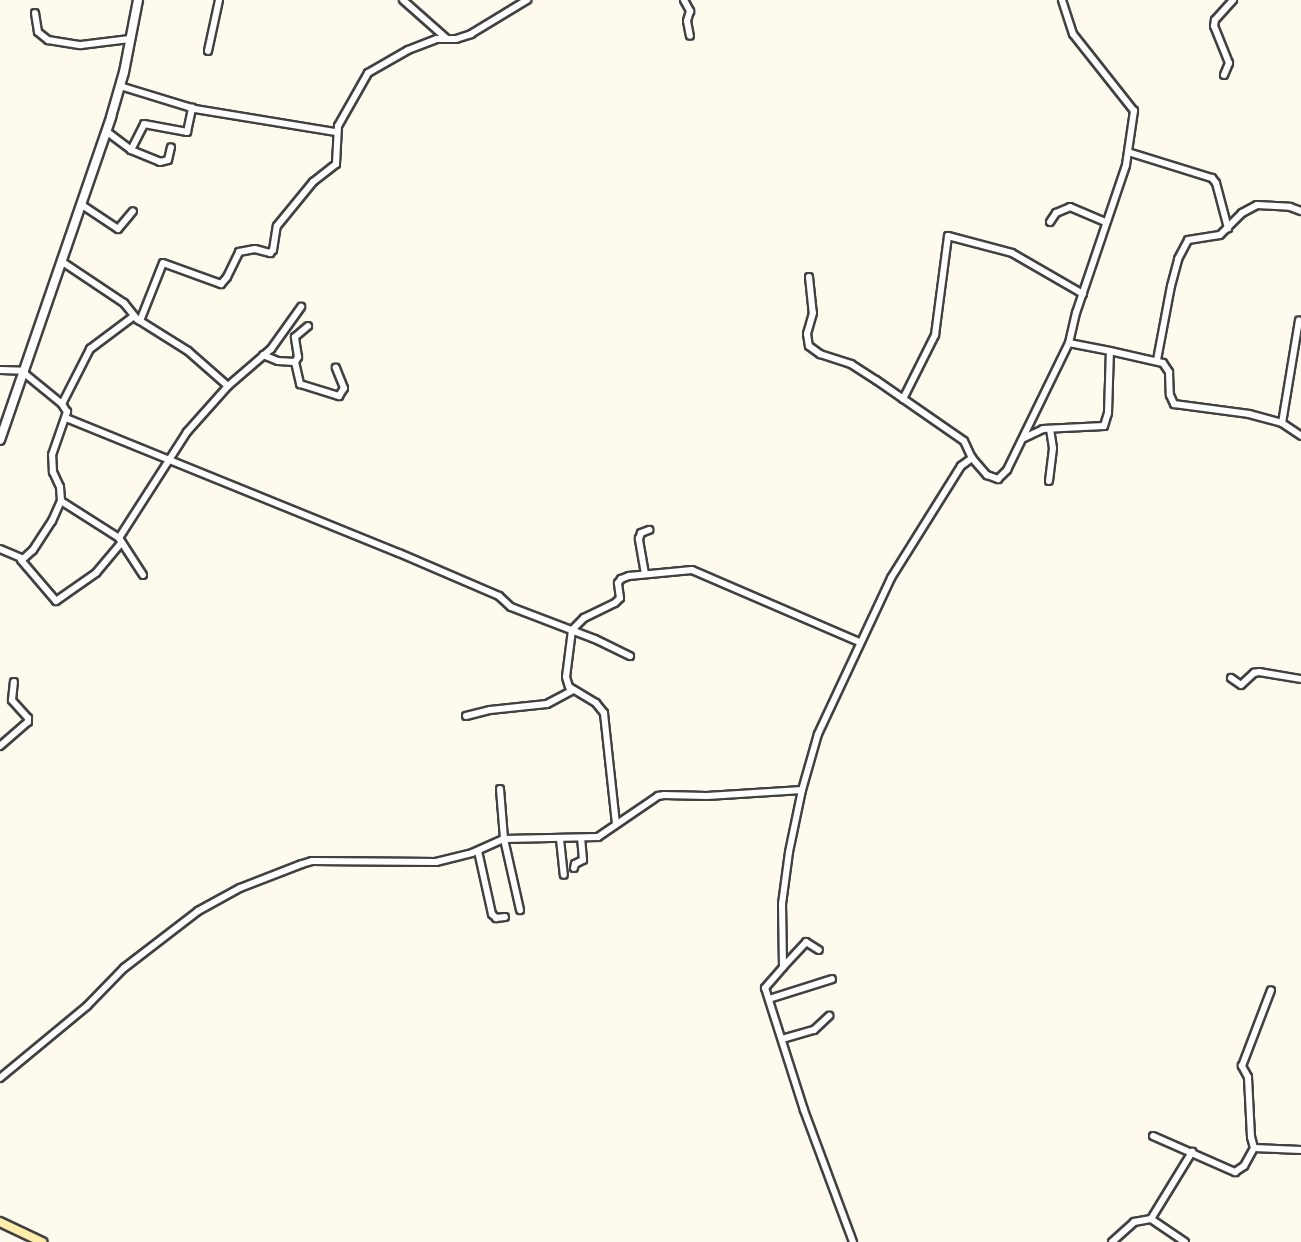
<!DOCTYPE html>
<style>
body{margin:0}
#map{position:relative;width:1301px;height:1242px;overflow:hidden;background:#fffaee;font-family:Georgia,serif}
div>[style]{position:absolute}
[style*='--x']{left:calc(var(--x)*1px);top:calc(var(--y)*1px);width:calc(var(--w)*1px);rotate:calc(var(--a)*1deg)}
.roads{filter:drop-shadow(2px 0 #414141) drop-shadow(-2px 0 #414141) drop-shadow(0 2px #414141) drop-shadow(0 -2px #414141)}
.minor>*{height:6px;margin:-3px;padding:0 3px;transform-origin:3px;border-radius:3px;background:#fff}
.tertiary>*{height:8px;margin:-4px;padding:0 4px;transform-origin:4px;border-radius:4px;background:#fff}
.secondary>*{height:8px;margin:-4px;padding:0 4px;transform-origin:4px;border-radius:4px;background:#ffeea9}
span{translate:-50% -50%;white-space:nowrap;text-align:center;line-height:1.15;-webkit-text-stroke:6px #fff;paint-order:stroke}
</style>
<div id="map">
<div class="roads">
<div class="minor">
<i style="--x:403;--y:0;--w:57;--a:41.5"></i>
<i style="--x:684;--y:0;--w:13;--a:61"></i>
<i style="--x:690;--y:11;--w:10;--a:107"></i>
<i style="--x:687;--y:21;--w:15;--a:79"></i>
<i style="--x:35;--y:13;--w:19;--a:81"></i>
<i style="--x:38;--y:32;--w:13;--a:39"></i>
<i style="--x:48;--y:40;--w:33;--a:9"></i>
<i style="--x:81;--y:45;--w:49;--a:-7"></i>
<i style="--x:208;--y:51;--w:52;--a:-77.8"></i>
<i style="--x:1224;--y:75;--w:13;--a:-67"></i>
<i style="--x:1229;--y:63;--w:40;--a:-112"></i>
<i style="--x:1214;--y:26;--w:6;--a:-81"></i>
<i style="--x:1215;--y:20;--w:27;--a:-48"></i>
<i style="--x:120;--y:86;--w:78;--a:17"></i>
<i style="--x:195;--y:109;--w:143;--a:9.3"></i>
<i style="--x:106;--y:131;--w:31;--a:37"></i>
<i style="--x:131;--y:150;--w:31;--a:22"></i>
<i style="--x:160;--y:162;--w:8;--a:-14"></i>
<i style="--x:168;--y:160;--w:13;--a:-77"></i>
<i style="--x:131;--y:150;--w:29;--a:-63"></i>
<i style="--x:144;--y:124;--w:44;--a:10.5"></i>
<i style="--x:187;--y:132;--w:25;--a:-78"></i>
<i style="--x:1128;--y:152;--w:88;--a:17.2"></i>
<i style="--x:1212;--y:178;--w:6;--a:51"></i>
<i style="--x:1216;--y:183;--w:47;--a:75.1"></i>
<i style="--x:82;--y:205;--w:43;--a:33.7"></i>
<i style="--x:118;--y:229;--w:23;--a:-50"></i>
<i style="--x:1050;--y:222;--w:11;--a:-56"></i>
<i style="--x:1056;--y:213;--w:15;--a:-23"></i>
<i style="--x:1070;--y:207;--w:39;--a:23"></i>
<i style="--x:61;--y:261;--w:76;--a:33.7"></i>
<i style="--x:124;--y:303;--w:21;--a:51"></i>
<i style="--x:137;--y:319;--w:60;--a:32.1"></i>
<i style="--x:188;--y:351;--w:53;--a:41.2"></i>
<i style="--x:228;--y:386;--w:62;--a:131.7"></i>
<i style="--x:187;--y:432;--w:126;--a:122.7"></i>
<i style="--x:809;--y:277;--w:36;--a:84"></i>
<i style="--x:813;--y:313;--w:22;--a:106"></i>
<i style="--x:807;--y:334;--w:12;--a:81"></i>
<i style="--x:809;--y:346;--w:14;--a:36"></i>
<i style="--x:820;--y:354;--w:33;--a:18"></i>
<i style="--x:851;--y:364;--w:30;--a:33"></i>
<i style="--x:876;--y:380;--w:107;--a:34.7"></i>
<i style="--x:964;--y:441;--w:19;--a:65"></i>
<i style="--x:140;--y:321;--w:62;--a:-68.4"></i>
<i style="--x:163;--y:263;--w:62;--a:19.9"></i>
<i style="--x:221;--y:284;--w:9;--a:-49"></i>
<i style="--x:227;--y:277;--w:28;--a:-64"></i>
<i style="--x:239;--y:252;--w:16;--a:-11"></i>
<i style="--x:255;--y:249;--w:16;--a:15"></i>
<i style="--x:270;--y:253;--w:4;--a:-45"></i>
<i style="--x:273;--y:250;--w:24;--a:-81"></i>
<i style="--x:277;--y:226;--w:57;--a:-50.7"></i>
<i style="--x:313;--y:182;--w:29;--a:-38"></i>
<i style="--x:336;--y:164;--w:38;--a:-87"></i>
<i style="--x:338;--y:126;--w:61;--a:-60.5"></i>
<i style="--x:368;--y:73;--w:46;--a:-29.9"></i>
<i style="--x:408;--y:50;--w:31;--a:-21"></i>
<i style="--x:437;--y:39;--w:19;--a:0"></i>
<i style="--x:456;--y:39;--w:16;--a:-18"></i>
<i style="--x:471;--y:34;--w:66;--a:-31.3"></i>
<i style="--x:1069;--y:343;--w:42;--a:11"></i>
<i style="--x:263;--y:355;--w:16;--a:22"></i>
<i style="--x:278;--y:361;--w:17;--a:3"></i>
<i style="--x:295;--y:362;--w:6;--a:-59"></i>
<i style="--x:298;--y:357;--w:20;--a:-99"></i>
<i style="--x:295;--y:337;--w:17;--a:-40"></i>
<i style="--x:1157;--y:360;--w:75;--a:-79.3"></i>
<i style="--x:1171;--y:286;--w:28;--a:-75"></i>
<i style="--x:1178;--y:259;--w:21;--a:-62"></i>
<i style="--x:1188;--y:240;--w:32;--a:-9"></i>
<i style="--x:1220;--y:235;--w:31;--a:-45"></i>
<i style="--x:1242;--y:213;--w:17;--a:-28"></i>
<i style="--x:1257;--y:205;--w:33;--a:3"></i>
<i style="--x:1290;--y:207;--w:12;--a:20"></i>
<i style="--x:295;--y:362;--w:23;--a:77"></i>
<i style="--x:300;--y:384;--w:41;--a:17.1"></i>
<i style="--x:339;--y:396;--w:9;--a:-58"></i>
<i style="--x:344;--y:388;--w:22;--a:-112"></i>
<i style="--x:0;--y:370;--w:25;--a:2"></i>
<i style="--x:228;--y:386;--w:57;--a:-40.7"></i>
<i style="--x:271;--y:349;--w:52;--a:-54.5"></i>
<i style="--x:903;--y:399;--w:72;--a:-63.4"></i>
<i style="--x:935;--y:335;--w:100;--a:-82.5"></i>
<i style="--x:948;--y:236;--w:66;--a:14.9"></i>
<i style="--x:1012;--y:253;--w:82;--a:30"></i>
<i style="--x:62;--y:404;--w:62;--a:-63"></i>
<i style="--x:90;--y:349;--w:55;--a:-36.9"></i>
<i style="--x:66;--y:418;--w:359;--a:22.1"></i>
<i style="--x:399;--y:553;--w:109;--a:23.3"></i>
<i style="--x:499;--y:596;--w:16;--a:43"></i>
<i style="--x:511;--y:607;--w:90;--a:20.9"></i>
<i style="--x:595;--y:639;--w:39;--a:26"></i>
<i style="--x:1282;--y:423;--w:104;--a:-80.6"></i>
<i style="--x:1024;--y:438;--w:21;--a:-25"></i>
<i style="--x:1043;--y:429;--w:61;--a:-2.8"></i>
<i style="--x:1104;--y:426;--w:14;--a:-73"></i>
<i style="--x:1108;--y:413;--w:62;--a:-88.2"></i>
<i style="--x:1110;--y:351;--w:54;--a:12.8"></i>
<i style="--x:1163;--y:363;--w:11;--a:56"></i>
<i style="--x:1169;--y:372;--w:23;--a:88"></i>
<i style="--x:1170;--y:395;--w:10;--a:66"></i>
<i style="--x:1174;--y:404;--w:76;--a:7.6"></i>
<i style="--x:1249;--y:414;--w:34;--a:15"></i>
<i style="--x:1282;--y:423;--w:23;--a:34"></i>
<i style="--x:1049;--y:481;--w:33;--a:-83"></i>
<i style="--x:1053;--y:448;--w:19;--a:-99"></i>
<i style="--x:61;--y:501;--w:69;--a:32.5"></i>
<i style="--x:119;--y:538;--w:44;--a:57"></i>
<i style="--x:0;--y:549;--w:25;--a:23"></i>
<i style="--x:23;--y:559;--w:13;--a:-42"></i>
<i style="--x:33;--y:550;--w:35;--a:-57"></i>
<i style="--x:52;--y:521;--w:22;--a:-66"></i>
<i style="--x:61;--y:501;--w:14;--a:-94"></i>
<i style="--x:60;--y:487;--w:17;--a:-115"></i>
<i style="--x:53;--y:472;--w:17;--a:-93"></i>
<i style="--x:52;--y:455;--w:46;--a:-70.8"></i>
<i style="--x:67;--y:412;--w:9;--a:-122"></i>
<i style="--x:62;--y:404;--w:49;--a:-140.8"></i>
<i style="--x:21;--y:560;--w:54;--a:49.5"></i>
<i style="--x:56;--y:601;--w:49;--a:-35"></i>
<i style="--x:96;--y:573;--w:40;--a:-50"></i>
<i style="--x:645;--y:574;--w:36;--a:-100"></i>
<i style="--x:639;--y:539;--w:6;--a:-72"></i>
<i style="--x:641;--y:533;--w:9;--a:-21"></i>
<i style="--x:1231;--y:678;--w:12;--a:35"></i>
<i style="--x:1241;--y:685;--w:18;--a:-43"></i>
<i style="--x:1254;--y:673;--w:5;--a:-11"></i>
<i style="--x:1259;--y:672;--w:43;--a:9.5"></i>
<i style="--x:466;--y:716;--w:25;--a:-14"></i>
<i style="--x:490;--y:710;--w:57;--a:-6"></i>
<i style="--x:547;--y:704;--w:30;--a:-28"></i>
<i style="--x:0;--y:746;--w:37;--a:-41"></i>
<i style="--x:28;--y:722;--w:4;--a:-90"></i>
<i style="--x:28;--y:718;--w:24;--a:-132"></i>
<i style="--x:12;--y:700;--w:18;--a:-84"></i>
<i style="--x:500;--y:789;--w:50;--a:85.4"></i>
<i style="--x:504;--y:839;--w:73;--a:77.3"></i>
<i style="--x:616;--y:824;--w:112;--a:-96.2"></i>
<i style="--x:604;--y:713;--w:13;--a:-129"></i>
<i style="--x:596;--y:703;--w:31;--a:-149"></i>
<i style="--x:569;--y:687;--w:10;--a:-107"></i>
<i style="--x:566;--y:677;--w:47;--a:-82.7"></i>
<i style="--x:572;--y:630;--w:17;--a:-45"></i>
<i style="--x:584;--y:618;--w:34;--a:-26"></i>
<i style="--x:615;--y:603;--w:7;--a:-45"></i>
<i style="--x:620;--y:598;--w:15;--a:-98"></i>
<i style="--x:618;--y:583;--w:5;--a:-53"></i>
<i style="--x:621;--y:579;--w:9;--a:-21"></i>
<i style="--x:629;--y:576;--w:63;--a:-5.4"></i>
<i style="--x:692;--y:570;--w:182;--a:23.3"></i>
<i style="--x:560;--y:839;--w:36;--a:84"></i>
<i style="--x:478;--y:851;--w:65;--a:77.5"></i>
<i style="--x:492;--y:914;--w:6;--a:45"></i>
<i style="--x:496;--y:918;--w:9;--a:-6"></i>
<i style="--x:574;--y:868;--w:4;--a:-76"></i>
<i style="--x:575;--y:864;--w:9;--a:-27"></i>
<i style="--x:583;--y:860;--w:21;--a:-95"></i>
<i style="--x:783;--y:967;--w:34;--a:-47"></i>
<i style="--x:806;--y:942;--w:15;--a:32"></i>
<i style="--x:769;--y:999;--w:66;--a:-17.6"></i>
<i style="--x:782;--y:1039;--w:33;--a:-16"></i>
<i style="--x:814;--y:1030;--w:21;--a:-43"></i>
<i style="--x:0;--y:1078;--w:113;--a:-39.6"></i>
<i style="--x:87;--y:1006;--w:53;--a:-45.8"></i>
<i style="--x:124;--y:968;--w:93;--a:-37.6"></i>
<i style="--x:198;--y:911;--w:48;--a:-28.7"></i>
<i style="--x:240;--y:888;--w:66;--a:-21.2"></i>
<i style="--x:302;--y:864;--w:10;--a:-17"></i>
<i style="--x:312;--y:861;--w:124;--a:0.5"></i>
<i style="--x:436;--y:862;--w:37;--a:-14"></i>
<i style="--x:472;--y:853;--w:35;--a:-24"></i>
<i style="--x:504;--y:839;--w:94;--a:-1.2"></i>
<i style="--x:598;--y:837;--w:73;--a:-34.3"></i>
<i style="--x:658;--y:796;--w:6;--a:-9"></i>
<i style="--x:664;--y:795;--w:43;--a:1.3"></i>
<i style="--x:707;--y:796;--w:95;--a:-3.6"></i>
<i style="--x:1153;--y:1136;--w:90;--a:23.7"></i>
<i style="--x:1235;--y:1172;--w:11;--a:-34"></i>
<i style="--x:1244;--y:1166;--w:21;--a:-61"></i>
<i style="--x:1254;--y:1148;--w:47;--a:2.4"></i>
<i style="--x:1254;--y:1148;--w:11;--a:-105"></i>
<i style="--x:1251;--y:1137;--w:60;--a:-92.9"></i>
<i style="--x:1248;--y:1077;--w:13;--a:-119"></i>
<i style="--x:1242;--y:1066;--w:81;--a:-69.1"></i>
<i style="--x:1151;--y:1219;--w:41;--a:34.1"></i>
<i style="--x:853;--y:1242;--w:141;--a:-110.4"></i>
<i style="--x:804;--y:1110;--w:128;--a:-107.7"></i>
<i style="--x:765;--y:988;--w:28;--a:-49"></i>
<i style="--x:783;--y:967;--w:63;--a:-90.9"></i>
<i style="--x:782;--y:904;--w:52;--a:-82.3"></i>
<i style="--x:789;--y:852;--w:63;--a:-78.2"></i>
<i style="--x:802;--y:790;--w:58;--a:-74.1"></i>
<i style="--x:818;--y:734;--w:172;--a:-64.9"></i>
<i style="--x:891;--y:578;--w:132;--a:-58"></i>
<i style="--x:961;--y:466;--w:14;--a:-36"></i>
<i style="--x:972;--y:458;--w:23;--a:49"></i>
<i style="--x:987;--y:475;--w:12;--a:20"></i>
<i style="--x:998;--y:479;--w:13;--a:-45"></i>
<i style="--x:1007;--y:470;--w:141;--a:-64"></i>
<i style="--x:1069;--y:343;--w:31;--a:-77"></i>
<i style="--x:1076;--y:313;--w:156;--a:-71.3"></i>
<i style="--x:1126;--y:165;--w:55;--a:-81.6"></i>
<i style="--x:1134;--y:111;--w:98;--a:-128.4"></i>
<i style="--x:1073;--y:34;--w:36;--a:-108"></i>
<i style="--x:1112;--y:1242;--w:30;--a:-42"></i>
<i style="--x:1134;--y:1222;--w:17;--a:-10"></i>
<i style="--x:1151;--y:1219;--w:79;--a:-58.5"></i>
</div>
<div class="tertiary">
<i style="--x:0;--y:440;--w:342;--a:-71"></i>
<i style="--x:111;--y:117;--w:47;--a:-73.9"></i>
<i style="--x:124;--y:72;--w:73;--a:-79"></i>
</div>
<div class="secondary">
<i style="--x:0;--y:1222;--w:47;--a:25.5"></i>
</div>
</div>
</div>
